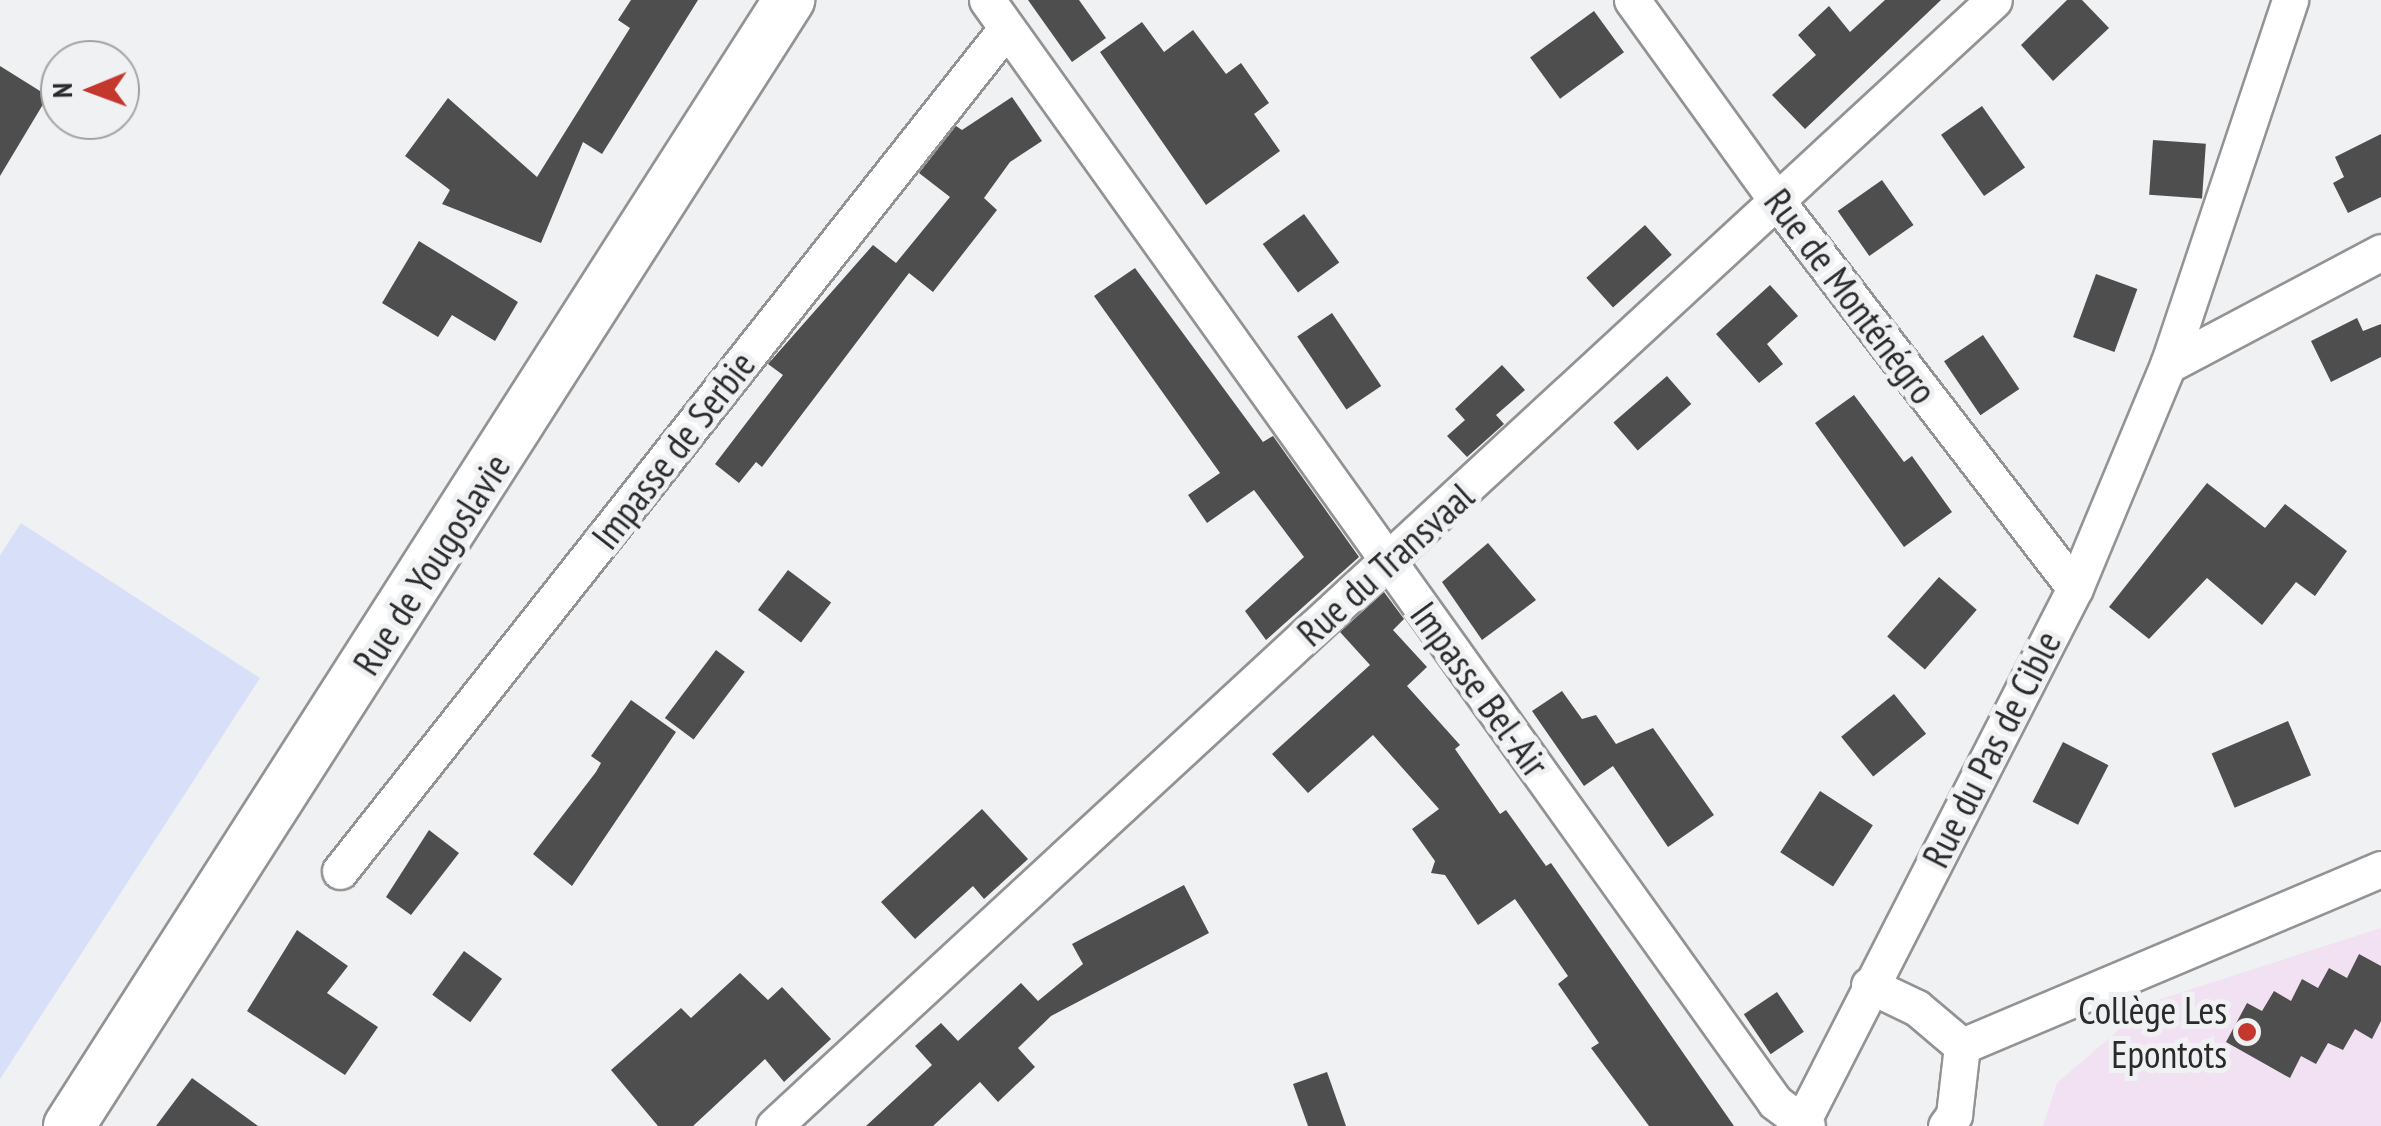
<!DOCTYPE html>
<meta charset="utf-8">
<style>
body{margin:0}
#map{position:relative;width:2381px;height:1126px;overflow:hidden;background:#f0f1f2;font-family:"PT Sans Narrow",sans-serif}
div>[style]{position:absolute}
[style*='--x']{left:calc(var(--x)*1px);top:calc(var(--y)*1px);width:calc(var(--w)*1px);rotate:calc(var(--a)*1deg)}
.education>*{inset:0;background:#f2e1f2}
.green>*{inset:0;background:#d8e0f9}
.building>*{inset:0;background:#4f4e4e;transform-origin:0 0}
.roads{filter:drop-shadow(2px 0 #939394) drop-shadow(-2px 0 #939394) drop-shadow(0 2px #939394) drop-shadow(0 -2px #939394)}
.minor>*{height:35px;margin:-17.5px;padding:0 17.5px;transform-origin:17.5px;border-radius:17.5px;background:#fff}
.secondary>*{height:50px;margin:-25px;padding:0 25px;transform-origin:25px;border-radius:25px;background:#fff}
.dots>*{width:28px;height:28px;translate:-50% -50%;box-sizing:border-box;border:5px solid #f0f1f2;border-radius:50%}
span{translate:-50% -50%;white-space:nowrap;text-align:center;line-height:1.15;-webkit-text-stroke:10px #f0f1f2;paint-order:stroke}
.street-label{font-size:38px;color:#2a2a2b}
.poi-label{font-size:38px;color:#2a2a2b}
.right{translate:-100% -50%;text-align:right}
.north{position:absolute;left:40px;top:40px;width:100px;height:100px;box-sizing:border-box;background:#f0f1f2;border:2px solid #a1a1a2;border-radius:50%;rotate:269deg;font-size:28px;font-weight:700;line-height:40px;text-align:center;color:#2a2a2b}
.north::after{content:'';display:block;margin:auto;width:35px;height:45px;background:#c4372d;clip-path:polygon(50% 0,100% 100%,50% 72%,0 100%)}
</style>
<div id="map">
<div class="education">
<i style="clip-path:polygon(2381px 928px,2381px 1126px,2043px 1126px,2057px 1083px,2151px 1002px)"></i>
</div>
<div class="green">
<i style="clip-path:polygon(21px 523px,260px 678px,0 1079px,0 555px)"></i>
</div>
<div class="building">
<i style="clip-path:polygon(631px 0,698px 0,602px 154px,583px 142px,541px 243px,442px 204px,450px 190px,405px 156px,448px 98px,537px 177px,630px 28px,618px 20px)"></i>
<i style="clip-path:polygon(1028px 0,1079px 0,1106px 38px,1072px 62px)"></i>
<i style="clip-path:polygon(1885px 0,1941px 0,1805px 129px,1772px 95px,1816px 55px,1798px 35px,1829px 6px,1850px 32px)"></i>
<i style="clip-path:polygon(2067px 0,2082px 0,2109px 28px,2053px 81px,2021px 45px)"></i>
<i style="left:1594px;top:11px;width:51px;height:79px;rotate:54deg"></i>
<i style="clip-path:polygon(1142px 22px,1164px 52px,1193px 30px,1226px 74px,1241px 63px,1269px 103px,1254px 114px,1280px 151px,1206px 205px,1100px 52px)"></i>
<i style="clip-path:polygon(0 66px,48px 96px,0 176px)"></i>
<i style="clip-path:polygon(1012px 97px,1042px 141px,1010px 162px,984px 198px,997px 210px,933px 292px,909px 273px,762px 467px,756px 462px,739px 483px,715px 464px,783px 375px,768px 364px,873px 245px,896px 263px,950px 197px,919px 173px,956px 126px,962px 130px)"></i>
<i style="left:1982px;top:106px;width:75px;height:50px;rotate:55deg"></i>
<i style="clip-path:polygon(2381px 134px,2381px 197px,2348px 213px,2333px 183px,2344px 177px,2335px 157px)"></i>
<i style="left:2153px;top:140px;width:53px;height:55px;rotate:4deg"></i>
<i style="left:1882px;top:180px;width:55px;height:54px;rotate:55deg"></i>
<i style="left:1304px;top:214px;width:60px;height:51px;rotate:54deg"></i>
<i style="left:1645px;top:225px;width:40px;height:79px;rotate:48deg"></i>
<i style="clip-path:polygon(419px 241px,518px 302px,495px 341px,452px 315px,438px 337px,382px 303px)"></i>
<i style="clip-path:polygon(1135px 268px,1263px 442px,1273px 436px,1359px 557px,1266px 640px,1245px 611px,1304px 557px,1254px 490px,1207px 523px,1188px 495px,1220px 473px,1094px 296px)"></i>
<i style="left:2096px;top:274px;width:44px;height:67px;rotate:20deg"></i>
<i style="clip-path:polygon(1770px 285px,1798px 316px,1767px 344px,1783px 364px,1759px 383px,1716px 334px)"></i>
<i style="left:1332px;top:313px;width:88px;height:42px;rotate:56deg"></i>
<i style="clip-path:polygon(2357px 318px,2363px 331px,2381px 324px,2381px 357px,2331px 382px,2311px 341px)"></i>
<i style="left:1983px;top:335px;width:65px;height:47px;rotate:56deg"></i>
<i style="clip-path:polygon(1502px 365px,1525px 390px,1496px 415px,1504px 424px,1467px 457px,1447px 436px,1465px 420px,1455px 409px)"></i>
<i style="left:1667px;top:376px;width:37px;height:71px;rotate:49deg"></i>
<i style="clip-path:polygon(1854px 395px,1904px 462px,1912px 456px,1952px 512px,1904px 547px,1815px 423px)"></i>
<i style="clip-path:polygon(2207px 483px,2265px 528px,2285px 504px,2347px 551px,2315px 596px,2296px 582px,2262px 625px,2207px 578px,2149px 639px,2109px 607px)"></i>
<i style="clip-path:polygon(1488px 543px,1536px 600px,1482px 640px,1442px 582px)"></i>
<i style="left:788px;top:570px;width:54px;height:50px;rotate:37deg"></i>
<i style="left:1939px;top:577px;width:50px;height:79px;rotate:41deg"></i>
<i style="clip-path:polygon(1384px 592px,1404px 619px,1393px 630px,1427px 667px,1407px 686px,1460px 745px,1455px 749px,1500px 814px,1506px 810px,1546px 866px,1551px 863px,1734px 1126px,1649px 1126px,1591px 1048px,1599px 1043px,1558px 984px,1568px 976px,1515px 899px,1478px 925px,1445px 875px,1431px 873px,1435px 861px,1412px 829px,1439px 809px,1373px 735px,1308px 793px,1272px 754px,1370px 665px,1340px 632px)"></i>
<i style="left:716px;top:650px;width:36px;height:85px;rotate:37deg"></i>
<i style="clip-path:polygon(1562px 691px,1582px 719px,1596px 715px,1616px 744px,1653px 728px,1714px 815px,1668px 847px,1613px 766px,1584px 786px,1532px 711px)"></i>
<i style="left:1894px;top:694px;width:51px;height:68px;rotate:51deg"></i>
<i style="clip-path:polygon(631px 700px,676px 732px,572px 886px,533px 854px,596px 772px,601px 763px,591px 756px)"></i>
<i style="left:2288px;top:721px;width:59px;height:83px;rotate:67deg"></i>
<i style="left:2063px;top:742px;width:51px;height:67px;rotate:27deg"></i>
<i style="left:1820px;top:791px;width:63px;height:73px;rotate:33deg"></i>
<i style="clip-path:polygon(982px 809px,1028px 859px,984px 899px,973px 886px,915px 939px,881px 902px)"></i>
<i style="clip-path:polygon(429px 830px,459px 853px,411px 915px,386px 897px)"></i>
<i style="clip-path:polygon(1184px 885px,1209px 933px,1051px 1016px,1018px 1048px,1035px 1067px,998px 1102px,980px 1082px,933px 1126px,866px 1126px,932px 1065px,915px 1046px,941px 1023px,958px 1041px,1021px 983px,1038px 1001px,1083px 964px,1072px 944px)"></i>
<i style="clip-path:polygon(297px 930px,348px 966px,327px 993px,378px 1027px,345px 1075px,247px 1011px)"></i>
<i style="left:464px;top:951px;width:47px;height:54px;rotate:36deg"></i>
<i style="clip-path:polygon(2359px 954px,2381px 966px,2381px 1021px,2372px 1039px,2355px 1029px,2343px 1050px,2328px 1043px,2316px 1064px,2301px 1056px,2290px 1078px,2226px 1042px,2247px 1003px,2262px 1011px,2274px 991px,2291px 1001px,2302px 979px,2318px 988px,2329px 968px,2347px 978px)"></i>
<i style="clip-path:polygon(740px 973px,768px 1000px,782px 987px,831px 1039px,784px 1082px,765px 1059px,693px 1126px,658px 1126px,611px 1070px,681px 1008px,691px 1018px)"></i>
<i style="left:1777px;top:992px;width:48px;height:40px;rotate:56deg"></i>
<i style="clip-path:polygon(1327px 1072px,1346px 1126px,1308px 1126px,1293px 1084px)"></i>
<i style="clip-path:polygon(192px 1078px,258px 1126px,156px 1126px)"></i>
</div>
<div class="roads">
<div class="minor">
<i style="--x:987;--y:0;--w:1355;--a:54.43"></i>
<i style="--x:1775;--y:1102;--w:40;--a:37"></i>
<i style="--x:1632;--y:0;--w:251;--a:54.2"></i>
<i style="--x:1779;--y:204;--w:485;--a:52.4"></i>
<i style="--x:2168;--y:365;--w:241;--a:-27.9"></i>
<i style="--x:340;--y:871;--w:1074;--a:-51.66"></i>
<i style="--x:1869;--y:985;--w:53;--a:25.6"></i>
<i style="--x:1917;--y:1008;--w:59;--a:40.2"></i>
<i style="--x:1962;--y:1046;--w:455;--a:-22.9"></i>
<i style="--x:774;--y:1126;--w:1660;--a:-42.71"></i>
<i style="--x:1800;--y:1126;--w:604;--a:-62.93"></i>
<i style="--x:2075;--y:588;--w:242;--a:-67.4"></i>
<i style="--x:2168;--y:365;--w:385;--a:-71.5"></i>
<i style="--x:1946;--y:1126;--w:14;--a:-54"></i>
<i style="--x:1954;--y:1115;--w:69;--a:-83.4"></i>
</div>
<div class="secondary">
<i style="--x:69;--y:1126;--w:1337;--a:-57.4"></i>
</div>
</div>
<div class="dots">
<i style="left:2247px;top:1032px;background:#c4372d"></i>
</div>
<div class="street-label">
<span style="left:1851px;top:296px;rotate:53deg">Rue de Monténégro</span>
<span style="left:673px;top:450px;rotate:-52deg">Impasse de Serbie</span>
<span style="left:431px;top:564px;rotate:-57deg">Rue de Yougoslavie</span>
<span style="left:1385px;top:564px;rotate:-42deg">Rue du Transvaal</span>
<span style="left:1480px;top:689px;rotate:54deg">Impasse Bel-Air</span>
<span style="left:1991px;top:749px;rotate:-63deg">Rue du Pas de Cible</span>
</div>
<div class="poi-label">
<span class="right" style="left:2227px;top:1032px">Collège Les<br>Epontots</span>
</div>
<div class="north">N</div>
</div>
